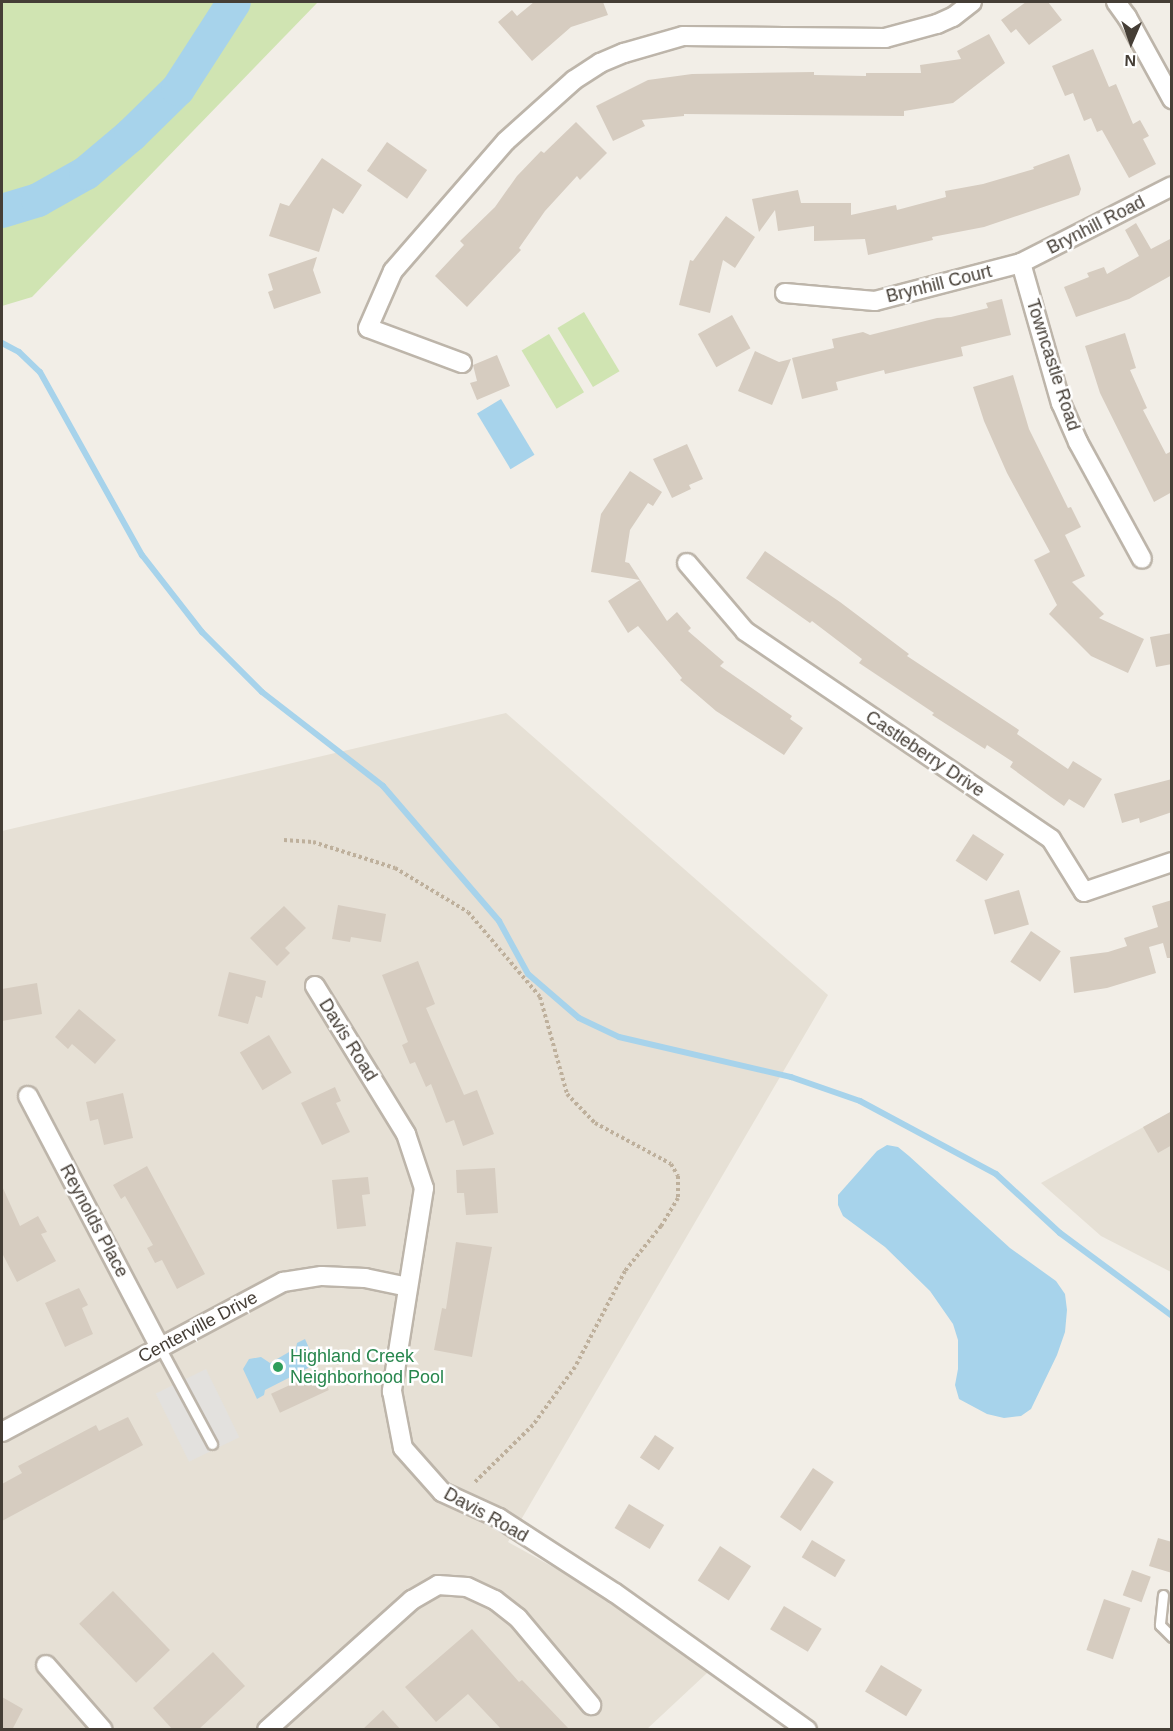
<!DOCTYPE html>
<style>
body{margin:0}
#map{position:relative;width:1173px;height:1731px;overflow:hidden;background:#f2eee7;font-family:Helvetica,sans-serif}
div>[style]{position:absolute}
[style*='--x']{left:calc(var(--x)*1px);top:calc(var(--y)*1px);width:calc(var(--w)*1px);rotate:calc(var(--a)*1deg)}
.residential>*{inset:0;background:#e6e0d5}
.green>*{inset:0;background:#d0e4b2;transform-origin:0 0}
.parking>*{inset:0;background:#e3e1de;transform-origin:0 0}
.water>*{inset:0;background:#a7d3eb;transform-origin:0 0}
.stream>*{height:6px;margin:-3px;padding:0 3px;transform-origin:3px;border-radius:3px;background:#a7d3eb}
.river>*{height:34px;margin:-17px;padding:0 17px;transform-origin:17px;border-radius:17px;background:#a7d3eb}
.building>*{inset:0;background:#d6ccc0;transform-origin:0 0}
.path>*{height:4px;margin-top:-2px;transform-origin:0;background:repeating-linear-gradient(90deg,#beb09c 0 3px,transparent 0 6px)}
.roads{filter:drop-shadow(2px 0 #bdb5aa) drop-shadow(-2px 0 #bdb5aa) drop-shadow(0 2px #bdb5aa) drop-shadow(0 -2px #bdb5aa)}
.lane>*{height:9px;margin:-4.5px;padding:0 4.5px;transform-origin:4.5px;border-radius:4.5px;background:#fff}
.street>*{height:18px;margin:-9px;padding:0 9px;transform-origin:9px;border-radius:9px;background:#fff}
.dots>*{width:16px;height:16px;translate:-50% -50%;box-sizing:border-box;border:3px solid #fff;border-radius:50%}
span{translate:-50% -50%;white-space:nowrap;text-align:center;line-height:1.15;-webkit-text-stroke:5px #fff;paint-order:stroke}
.street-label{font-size:18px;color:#453e36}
.leisure-label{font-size:18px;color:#27864d}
.left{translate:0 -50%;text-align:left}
.frame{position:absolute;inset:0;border:3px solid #453e36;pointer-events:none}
.north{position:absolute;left:1101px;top:12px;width:60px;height:60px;-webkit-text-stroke:4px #fff;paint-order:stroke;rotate:182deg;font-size:16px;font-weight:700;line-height:24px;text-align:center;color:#453e36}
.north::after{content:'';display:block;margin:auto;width:21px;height:27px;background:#453e36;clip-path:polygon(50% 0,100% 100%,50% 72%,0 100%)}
</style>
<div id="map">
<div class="residential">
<i style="clip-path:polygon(506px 713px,828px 995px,508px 1542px,721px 1660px,647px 1729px,2px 1729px,2px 831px)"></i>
<i style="clip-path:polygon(1171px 1112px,1171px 1272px,1101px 1236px,1041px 1183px)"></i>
</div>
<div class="green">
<i style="clip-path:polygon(2px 2px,318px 2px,32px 297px,2px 306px)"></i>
<i style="left:584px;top:312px;width:69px;height:31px;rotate:59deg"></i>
<i style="left:549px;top:334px;width:68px;height:32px;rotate:59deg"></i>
</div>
<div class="parking">
<i style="left:206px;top:1369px;width:76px;height:56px;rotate:64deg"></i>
</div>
<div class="water">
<i style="left:501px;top:399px;width:65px;height:28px;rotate:59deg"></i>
<i style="clip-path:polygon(887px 1145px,898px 1147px,909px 1156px,1010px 1248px,1056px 1281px,1065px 1294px,1067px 1310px,1065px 1332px,1057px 1355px,1031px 1409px,1021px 1416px,1004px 1418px,987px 1414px,959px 1399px,955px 1385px,958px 1369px,958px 1340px,953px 1324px,930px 1291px,885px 1247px,843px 1216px,838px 1205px,838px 1195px,877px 1151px)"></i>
<i style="clip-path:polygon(305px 1339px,316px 1364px,265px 1390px,264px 1395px,257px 1399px,243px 1369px,249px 1359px,261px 1357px,270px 1363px,296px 1348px,297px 1343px)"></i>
</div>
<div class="stream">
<i style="--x:2;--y:343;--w:19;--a:28"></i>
<i style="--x:19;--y:352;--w:29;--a:44"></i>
<i style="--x:40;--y:372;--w:210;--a:60.9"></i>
<i style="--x:142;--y:555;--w:98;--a:52.1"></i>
<i style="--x:202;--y:632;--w:85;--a:45"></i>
<i style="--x:262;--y:692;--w:153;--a:37.8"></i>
<i style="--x:383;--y:786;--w:178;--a:49.3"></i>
<i style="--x:499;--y:921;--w:60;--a:61.3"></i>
<i style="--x:528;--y:974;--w:67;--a:40.8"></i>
<i style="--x:579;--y:1018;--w:44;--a:25.4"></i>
<i style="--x:619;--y:1037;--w:177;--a:13.1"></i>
<i style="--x:791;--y:1077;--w:73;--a:19.2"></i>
<i style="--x:860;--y:1101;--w:154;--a:28.2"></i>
<i style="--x:996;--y:1174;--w:87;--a:42.7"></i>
<i style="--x:1060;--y:1233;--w:139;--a:36.5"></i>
</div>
<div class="river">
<i style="--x:2;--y:211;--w:38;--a:-17"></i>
<i style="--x:38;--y:200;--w:55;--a:-29.4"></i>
<i style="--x:86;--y:173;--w:59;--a:-40.2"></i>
<i style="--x:131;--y:135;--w:66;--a:-44.4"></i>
<i style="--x:178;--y:89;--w:103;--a:-57.2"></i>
</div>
<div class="building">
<i style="clip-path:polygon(534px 2px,603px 2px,608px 15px,571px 27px,532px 61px,498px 22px,512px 10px,517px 16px)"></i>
<i style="clip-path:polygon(1026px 2px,1048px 2px,1062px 20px,1029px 45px,1016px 29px,1011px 33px,1001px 20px)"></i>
<i style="clip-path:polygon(989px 34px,1005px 63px,953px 103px,904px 111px,904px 116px,684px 114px,684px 116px,642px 120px,645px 126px,613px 141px,596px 106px,648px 80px,692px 74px,814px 72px,814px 75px,866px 76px,866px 73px,921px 73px,920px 65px,961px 59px,957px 51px)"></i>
<i style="clip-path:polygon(1093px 49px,1109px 87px,1116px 84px,1133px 124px,1140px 120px,1149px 136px,1143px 139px,1156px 164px,1129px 178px,1102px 130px,1097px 132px,1091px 118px,1084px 121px,1073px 93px,1065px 96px,1052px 66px)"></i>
<i style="clip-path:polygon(576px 122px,607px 153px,580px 180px,577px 176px,545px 211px,519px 248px,521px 250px,467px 307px,435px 276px,464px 245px,460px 241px,495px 207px,517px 176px,541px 151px,544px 153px)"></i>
<i style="left:387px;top:142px;width:49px;height:35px;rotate:35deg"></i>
<i style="clip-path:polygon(1069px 154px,1081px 189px,1079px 195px,984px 227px,932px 237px,933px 240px,868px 255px,865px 239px,814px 241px,814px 226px,778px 231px,775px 210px,759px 232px,752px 199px,798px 190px,801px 203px,851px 203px,851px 215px,896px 205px,897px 210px,946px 197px,945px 191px,983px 184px,1034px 169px,1033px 167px)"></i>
<i style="clip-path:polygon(322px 158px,362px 185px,343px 214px,333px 208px,319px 252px,269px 236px,280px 203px,289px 206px)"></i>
<i style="clip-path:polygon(726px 216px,755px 237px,735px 268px,723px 260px,710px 313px,679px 305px,690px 260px,693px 261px)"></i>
<i style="clip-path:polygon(1136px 223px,1151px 249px,1172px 238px,1172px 275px,1129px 299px,1076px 317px,1064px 287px,1089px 277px,1087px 273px,1104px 267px,1107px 274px,1139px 256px,1125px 230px)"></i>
<i style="clip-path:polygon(317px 257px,313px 270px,321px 293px,274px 309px,268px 292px,273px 290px,268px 274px)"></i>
<i style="clip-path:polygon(1002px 299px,1011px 335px,961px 347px,963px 356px,885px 374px,884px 370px,836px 382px,838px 390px,802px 399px,792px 358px,834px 348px,832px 339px,863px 332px,870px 335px,937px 318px,951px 317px,988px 308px,986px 303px)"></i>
<i style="left:732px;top:315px;width:38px;height:39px;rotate:61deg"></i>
<i style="clip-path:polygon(1125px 333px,1136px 368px,1130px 370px,1147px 408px,1143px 410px,1166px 454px,1172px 451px,1172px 492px,1154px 502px,1100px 393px,1085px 346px)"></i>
<i style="clip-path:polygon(755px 351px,779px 362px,791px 359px,772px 405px,738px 391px)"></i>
<i style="clip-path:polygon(497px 355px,510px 386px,477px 400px,470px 383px,477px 381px,473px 365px)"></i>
<i style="clip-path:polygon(1013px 375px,1029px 429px,1068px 508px,1071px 507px,1081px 527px,1065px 535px,1085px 576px,1072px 582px,1104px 614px,1099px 618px,1144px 639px,1128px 673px,1091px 656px,1049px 614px,1057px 605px,1034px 560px,1050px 552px,1007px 473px,984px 421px,973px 387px)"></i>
<i style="clip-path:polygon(687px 444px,703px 479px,689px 485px,691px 489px,672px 498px,653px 459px)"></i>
<i style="clip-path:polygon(630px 471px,662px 492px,653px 506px,648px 503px,630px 530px,625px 562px,629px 563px,667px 621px,677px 612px,691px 628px,688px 631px,724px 662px,720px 666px,792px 716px,790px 719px,803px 728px,784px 755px,716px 711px,680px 680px,682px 678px,638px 626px,628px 633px,608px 601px,640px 580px,591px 572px,601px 514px)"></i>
<i style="clip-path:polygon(765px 551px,840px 602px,909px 654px,907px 656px,1019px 730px,1017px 734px,1068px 769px,1073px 761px,1102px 779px,1084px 808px,1069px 799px,1064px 806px,1051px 797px,1010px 767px,1013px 762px,987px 745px,985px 749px,932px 715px,934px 713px,859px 663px,862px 659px,812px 621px,810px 623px,746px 578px)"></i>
<i style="clip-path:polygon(1172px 633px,1172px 664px,1156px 667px,1150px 637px)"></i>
<i style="clip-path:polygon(1172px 779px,1172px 812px,1140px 823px,1139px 818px,1122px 823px,1114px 794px)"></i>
<i style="left:973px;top:834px;width:37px;height:32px;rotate:33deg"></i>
<i style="left:1019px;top:890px;width:36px;height:36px;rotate:74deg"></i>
<i style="clip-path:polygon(1172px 900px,1172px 958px,1167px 958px,1163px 943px,1149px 947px,1156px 973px,1107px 988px,1074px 993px,1070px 957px,1108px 952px,1127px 946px,1124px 938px,1158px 927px,1152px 906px)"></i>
<i style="clip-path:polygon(338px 905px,386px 914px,381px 942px,351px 937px,350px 942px,332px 939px)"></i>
<i style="clip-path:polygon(284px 906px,306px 928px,285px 948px,290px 953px,277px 966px,250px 938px)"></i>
<i style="left:1031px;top:931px;width:36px;height:37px;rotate:34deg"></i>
<i style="clip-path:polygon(418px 961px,435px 1004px,426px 1008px,464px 1095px,477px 1090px,494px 1134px,463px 1146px,454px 1120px,446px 1123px,431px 1084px,426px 1087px,415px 1062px,410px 1064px,402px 1045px,408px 1042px,382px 975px)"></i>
<i style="clip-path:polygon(229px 972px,266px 981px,262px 998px,256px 996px,248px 1024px,218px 1016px)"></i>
<i style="clip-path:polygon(37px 983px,42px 1014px,2px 1021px,2px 989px)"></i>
<i style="clip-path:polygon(79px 1009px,116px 1040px,95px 1064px,72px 1044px,68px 1049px,55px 1037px)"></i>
<i style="left:269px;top:1035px;width:44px;height:34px;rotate:59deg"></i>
<i style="clip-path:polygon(335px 1087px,341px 1101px,336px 1103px,350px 1132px,322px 1145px,301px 1103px)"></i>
<i style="clip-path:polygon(123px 1093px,133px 1138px,104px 1145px,98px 1119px,90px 1121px,86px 1102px)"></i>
<i style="clip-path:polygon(1172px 1111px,1172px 1145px,1158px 1153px,1143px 1127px)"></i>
<i style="clip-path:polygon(147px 1166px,205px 1274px,177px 1289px,162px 1260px,155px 1263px,147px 1248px,153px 1245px,125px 1196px,121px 1199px,113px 1185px)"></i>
<i style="clip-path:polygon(495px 1168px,498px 1213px,466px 1215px,464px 1193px,457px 1193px,456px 1170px)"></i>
<i style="clip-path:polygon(368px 1177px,370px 1194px,362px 1195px,366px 1226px,337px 1229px,332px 1180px)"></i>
<i style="clip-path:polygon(2px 1186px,20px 1226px,38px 1216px,47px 1232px,41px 1234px,56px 1261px,17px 1282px,2px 1253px)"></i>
<i style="clip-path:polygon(456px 1242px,492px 1247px,472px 1357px,434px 1350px,442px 1308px,446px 1309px)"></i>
<i style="clip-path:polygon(79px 1288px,88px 1305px,82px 1308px,93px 1334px,65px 1347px,45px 1303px)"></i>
<i style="left:320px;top:1371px;width:21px;height:54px;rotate:65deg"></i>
<i style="clip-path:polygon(128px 1417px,143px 1445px,2px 1521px,2px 1484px,22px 1473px,18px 1466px,96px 1425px,99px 1431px)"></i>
<i style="left:655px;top:1435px;width:23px;height:27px;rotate:34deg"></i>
<i style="left:813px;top:1468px;width:25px;height:59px;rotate:34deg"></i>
<i style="left:629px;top:1504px;width:41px;height:28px;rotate:31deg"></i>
<i style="clip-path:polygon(1158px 1538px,1172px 1542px,1172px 1573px,1149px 1566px)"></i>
<i style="left:812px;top:1540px;width:39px;height:20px;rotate:31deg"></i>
<i style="left:720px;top:1546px;width:37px;height:41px;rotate:33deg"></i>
<i style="left:1132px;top:1570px;width:20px;height:27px;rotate:20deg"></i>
<i style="left:113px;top:1591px;width:82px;height:47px;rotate:46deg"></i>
<i style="left:1104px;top:1599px;width:28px;height:54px;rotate:19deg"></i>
<i style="left:784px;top:1606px;width:44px;height:27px;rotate:31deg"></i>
<i style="clip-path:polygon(472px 1629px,519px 1682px,522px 1680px,570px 1730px,502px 1730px,468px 1694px,436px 1722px,405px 1687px)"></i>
<i style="clip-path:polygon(213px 1652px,245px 1686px,198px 1730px,173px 1730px,153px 1708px)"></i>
<i style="left:881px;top:1665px;width:48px;height:31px;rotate:31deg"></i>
<i style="clip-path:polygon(2px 1697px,23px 1709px,12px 1730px,2px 1730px)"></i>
<i style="clip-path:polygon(383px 1710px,401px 1730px,362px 1730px)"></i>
</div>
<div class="path">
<i style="--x:284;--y:840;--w:29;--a:4"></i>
<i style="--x:313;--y:842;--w:86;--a:17.6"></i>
<i style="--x:395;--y:868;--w:85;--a:31.1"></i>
<i style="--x:468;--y:912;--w:111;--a:49.7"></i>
<i style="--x:540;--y:997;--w:101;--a:74.4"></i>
<i style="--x:567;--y:1094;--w:40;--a:46"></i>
<i style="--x:595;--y:1123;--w:86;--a:28.3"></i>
<i style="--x:671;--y:1164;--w:14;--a:60"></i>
<i style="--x:678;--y:1176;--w:22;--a:90"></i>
<i style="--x:678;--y:1198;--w:33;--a:121"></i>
<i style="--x:661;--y:1226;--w:58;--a:128.7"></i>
<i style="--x:625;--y:1271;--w:108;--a:117.5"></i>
<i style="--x:575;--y:1367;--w:72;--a:125.9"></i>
<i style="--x:533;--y:1425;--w:83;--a:135.5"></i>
</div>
<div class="roads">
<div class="lane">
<i style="--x:160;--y:1347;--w:110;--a:61.8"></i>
<i style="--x:1163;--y:1595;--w:30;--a:96"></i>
<i style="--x:1160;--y:1625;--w:17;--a:45"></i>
</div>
<div class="street">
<i style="--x:1116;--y:2;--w:19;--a:54"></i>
<i style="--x:1127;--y:17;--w:94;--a:61.2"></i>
<i style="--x:1021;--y:263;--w:146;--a:74.1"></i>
<i style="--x:1061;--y:403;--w:43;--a:66.4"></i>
<i style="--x:1078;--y:442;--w:133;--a:61.3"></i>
<i style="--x:785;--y:293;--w:90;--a:5.1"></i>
<i style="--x:875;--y:301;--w:151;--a:-14.6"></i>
<i style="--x:1021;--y:263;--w:169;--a:-27"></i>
<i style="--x:462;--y:363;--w:100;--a:-159.6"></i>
<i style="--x:368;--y:328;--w:62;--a:-66.3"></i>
<i style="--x:393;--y:271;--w:172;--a:-49"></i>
<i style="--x:506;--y:141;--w:91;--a:-41.9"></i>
<i style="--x:574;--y:80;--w:31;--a:-33"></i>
<i style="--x:600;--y:63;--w:26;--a:-23"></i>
<i style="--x:624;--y:53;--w:61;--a:-16.1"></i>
<i style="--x:683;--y:36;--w:202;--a:0.6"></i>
<i style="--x:885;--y:38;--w:54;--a:-15.1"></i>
<i style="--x:937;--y:24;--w:17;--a:-24"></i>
<i style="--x:953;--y:17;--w:24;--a:-38"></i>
<i style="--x:687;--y:563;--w:89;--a:49.5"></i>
<i style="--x:745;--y:631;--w:370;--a:34.2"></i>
<i style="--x:1051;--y:839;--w:62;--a:58.1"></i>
<i style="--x:1084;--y:892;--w:93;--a:-18.8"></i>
<i style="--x:315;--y:986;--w:174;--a:58.4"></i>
<i style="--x:406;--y:1134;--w:57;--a:71.6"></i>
<i style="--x:424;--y:1188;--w:206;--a:99"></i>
<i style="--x:392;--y:1391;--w:58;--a:79.1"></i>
<i style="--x:403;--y:1448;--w:59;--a:48.4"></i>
<i style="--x:442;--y:1492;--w:63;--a:24.5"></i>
<i style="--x:499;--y:1518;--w:138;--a:32.9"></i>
<i style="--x:615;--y:1593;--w:236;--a:35.5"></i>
<i style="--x:28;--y:1096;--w:284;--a:62.3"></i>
<i style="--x:2;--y:1432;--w:319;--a:-28.1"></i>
<i style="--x:283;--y:1282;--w:39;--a:-9"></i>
<i style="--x:322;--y:1276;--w:43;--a:2.7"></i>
<i style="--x:365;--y:1278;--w:44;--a:11.8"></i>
<i style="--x:46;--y:1665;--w:86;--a:48.8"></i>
<i style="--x:267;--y:1730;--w:195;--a:-41.9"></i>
<i style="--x:412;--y:1600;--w:30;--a:-30"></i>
<i style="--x:438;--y:1585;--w:29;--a:4"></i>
<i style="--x:467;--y:1587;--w:31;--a:25"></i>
<i style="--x:495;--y:1600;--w:29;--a:38"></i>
<i style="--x:518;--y:1618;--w:114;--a:50"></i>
</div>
</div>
<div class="dots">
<i style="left:278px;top:1367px;background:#2e9e5b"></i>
</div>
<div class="street-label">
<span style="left:1096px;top:225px;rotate:-27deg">Brynhill Road</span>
<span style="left:939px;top:284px;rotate:-14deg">Brynhill Court</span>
<span style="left:1053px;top:365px;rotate:72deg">Towncastle Road</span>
<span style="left:925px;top:754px;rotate:34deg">Castleberry Drive</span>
<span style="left:348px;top:1040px;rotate:58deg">Davis Road</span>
<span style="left:94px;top:1221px;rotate:62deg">Reynolds Place</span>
<span style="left:198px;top:1327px;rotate:-28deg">Centerville Drive</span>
<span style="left:486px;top:1515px;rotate:29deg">Davis Road</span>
</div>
<div class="leisure-label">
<span class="left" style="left:290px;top:1367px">Highland Creek<br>Neighborhood Pool</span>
</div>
<div class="frame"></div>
<div class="north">N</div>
</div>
